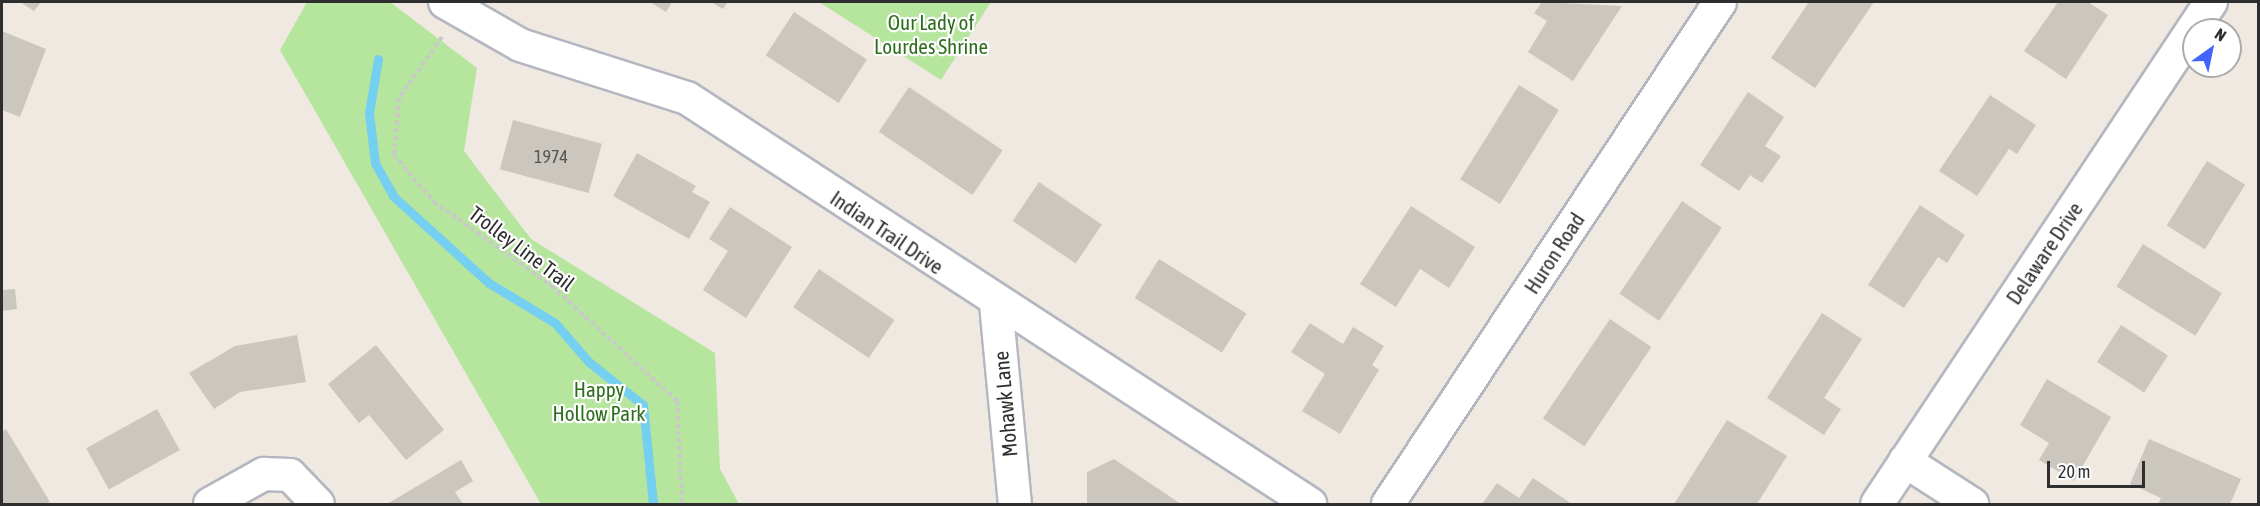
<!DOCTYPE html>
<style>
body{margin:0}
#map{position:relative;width:2260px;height:506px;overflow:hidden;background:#efe9e1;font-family:"Asap Condensed",sans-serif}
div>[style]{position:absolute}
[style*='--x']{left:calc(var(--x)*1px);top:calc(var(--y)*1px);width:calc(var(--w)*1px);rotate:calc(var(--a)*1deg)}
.green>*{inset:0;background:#b6e59e}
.stream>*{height:9px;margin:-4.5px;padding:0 4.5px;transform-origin:4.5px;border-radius:4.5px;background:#75cff0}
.building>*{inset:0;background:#cbc7bf;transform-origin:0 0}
.path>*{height:4px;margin-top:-2px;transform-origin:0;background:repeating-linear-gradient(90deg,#c9c9c9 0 4.5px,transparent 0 7.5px)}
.roads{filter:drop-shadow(2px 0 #b4b7c1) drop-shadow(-2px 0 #b4b7c1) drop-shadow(0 2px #b4b7c1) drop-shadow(0 -2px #b4b7c1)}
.minor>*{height:32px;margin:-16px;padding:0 16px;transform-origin:16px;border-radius:16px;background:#fff}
span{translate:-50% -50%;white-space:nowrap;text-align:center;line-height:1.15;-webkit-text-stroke:4.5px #fff;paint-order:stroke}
.number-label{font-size:18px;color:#555452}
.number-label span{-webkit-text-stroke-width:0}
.park-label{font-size:21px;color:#2c6e1b}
.street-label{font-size:21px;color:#2e2e2e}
.frame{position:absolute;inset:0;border:3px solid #2e2e2e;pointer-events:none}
.north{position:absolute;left:2182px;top:18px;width:60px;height:60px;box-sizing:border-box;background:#fff;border:2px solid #ababab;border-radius:50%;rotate:33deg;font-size:16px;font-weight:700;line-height:24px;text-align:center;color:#2e2e2e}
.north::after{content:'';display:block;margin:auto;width:21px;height:27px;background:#4264fb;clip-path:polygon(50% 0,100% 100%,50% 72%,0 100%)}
.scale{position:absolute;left:2047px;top:461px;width:98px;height:27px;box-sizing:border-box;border:3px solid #2e2e2e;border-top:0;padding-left:8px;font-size:18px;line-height:21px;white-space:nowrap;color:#2e2e2e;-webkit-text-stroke:4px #fff;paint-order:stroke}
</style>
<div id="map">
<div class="green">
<i style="clip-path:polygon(307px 2px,390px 2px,477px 68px,464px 151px,531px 239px,715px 353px,720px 469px,739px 504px,541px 504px,280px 50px)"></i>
<i style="clip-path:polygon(819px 2px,991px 2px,941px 80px)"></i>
</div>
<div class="stream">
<i style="--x:378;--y:59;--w:55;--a:99.5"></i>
<i style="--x:369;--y:113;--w:50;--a:83.2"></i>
<i style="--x:375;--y:163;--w:38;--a:61"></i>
<i style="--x:393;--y:196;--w:130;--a:42.2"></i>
<i style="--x:489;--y:283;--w:77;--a:31.2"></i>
<i style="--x:555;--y:323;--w:52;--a:48.9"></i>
<i style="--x:589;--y:362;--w:69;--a:38.5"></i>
<i style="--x:643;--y:405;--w:100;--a:84.2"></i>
</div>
<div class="building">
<i style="clip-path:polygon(20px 2px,41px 2px,34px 11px)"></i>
<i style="clip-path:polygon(650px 2px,672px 2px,666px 12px)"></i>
<i style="clip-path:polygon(711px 2px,728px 2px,723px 9px)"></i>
<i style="clip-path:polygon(1542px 2px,1622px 6px,1573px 81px,1528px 52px,1547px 21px,1534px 13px)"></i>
<i style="clip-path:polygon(1809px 2px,1874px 2px,1815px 88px,1771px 58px)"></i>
<i style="clip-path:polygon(2058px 2px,2088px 2px,2108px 15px,2066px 79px,2024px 51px)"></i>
<i style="left:794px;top:12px;width:87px;height:52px;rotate:33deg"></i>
<i style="clip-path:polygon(2px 31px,46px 49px,20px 117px,2px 110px)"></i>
<i style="left:1519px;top:85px;width:47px;height:111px;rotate:32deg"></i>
<i style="left:909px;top:87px;width:113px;height:54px;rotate:34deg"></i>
<i style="clip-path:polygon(1748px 92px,1784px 117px,1765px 146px,1781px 156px,1762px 183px,1750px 175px,1739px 191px,1700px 165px)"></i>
<i style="clip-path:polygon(1990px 95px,2036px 125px,2017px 154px,2009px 149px,1977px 196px,1939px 171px)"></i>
<i style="left:513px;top:120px;width:92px;height:51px;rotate:15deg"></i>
<i style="clip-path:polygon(637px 153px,696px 186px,692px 192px,710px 202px,689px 239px,613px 196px)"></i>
<i style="left:2207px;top:161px;width:45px;height:76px;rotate:32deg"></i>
<i style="left:1039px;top:182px;width:76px;height:47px;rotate:34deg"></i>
<i style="left:1682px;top:201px;width:48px;height:112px;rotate:34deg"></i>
<i style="clip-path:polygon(1920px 205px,1965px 235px,1947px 263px,1938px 257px,1904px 308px,1868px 285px)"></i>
<i style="clip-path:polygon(1411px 206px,1475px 247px,1449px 288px,1420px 269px,1396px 307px,1360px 284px)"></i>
<i style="clip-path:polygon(730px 207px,792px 247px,746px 318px,703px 290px,728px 251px,709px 239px)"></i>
<i style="left:2143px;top:244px;width:93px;height:50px;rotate:32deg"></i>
<i style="left:1159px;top:259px;width:103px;height:46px;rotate:32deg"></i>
<i style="left:819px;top:269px;width:91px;height:46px;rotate:34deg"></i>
<i style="clip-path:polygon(15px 289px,17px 309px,2px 311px,2px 290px)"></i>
<i style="clip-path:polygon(1822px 313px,1862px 339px,1824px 398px,1841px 409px,1824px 435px,1767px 398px)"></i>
<i style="left:1610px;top:319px;width:50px;height:120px;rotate:34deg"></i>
<i style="clip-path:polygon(1310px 323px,1343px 344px,1353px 327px,1384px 346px,1372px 365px,1379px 370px,1340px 434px,1302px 411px,1325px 374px,1291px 352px)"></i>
<i style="left:2121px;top:325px;width:56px;height:44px;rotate:33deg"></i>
<i style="clip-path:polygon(297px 335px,306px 382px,240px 392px,214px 409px,189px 373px,235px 346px)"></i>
<i style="clip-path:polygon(376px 345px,444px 430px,406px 460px,369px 415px,359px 423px,328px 384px)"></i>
<i style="clip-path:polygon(2047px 379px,2111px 417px,2074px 481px,2039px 460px,2049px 443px,2020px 425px)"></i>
<i style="left:157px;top:409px;width:47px;height:81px;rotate:61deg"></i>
<i style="clip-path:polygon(1727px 420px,1787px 456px,1757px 504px,1674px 504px)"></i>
<i style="clip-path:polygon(6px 429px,50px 502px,45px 504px,2px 504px,2px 432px)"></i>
<i style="clip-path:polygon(2149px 439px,2241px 479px,2230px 504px,2158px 504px,2161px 498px,2130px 484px)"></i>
<i style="clip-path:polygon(1114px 459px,1181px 504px,1087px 504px,1087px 472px)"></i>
<i style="clip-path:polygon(461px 460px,473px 481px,455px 492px,463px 504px,387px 504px)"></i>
<i style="clip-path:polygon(1533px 478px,1572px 504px,1482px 504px,1497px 483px,1519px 498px)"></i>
</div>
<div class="path">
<i style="--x:442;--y:37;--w:75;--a:125.2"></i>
<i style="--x:399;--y:98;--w:57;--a:95"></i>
<i style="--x:394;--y:155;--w:62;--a:49.6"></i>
<i style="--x:434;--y:202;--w:145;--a:35.4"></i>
<i style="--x:552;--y:286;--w:170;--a:42.6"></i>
<i style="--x:677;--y:401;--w:103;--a:87.2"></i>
</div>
<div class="roads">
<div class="minor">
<i style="--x:445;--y:2;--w:86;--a:29.8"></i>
<i style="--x:520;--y:45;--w:175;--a:17.6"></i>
<i style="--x:687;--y:98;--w:744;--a:33.09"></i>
<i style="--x:996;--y:304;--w:201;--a:84.6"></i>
<i style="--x:1905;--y:461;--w:80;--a:32.7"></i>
<i style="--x:210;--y:504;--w:62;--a:-29.1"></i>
<i style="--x:264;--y:474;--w:26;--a:2"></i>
<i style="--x:290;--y:475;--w:40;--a:46"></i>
<i style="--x:1388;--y:504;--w:602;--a:-56.52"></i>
<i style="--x:1877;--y:504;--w:603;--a:-56.36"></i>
</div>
</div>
<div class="number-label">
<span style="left:551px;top:157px">1974</span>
</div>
<div class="park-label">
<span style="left:931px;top:34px">Our Lady of<br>Lourdes Shrine</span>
<span style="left:599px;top:401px">Happy<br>Hollow Park</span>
</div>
<div class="street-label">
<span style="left:887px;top:232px;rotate:34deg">Indian Trail Drive</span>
<span style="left:522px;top:248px;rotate:37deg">Trolley Line Trail</span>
<span style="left:1554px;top:253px;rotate:-57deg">Huron Road</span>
<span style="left:2044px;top:253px;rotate:-56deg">Delaware Drive</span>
<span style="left:1005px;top:404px;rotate:-95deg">Mohawk Lane</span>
</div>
<div class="frame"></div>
<div class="north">N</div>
<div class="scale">20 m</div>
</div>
